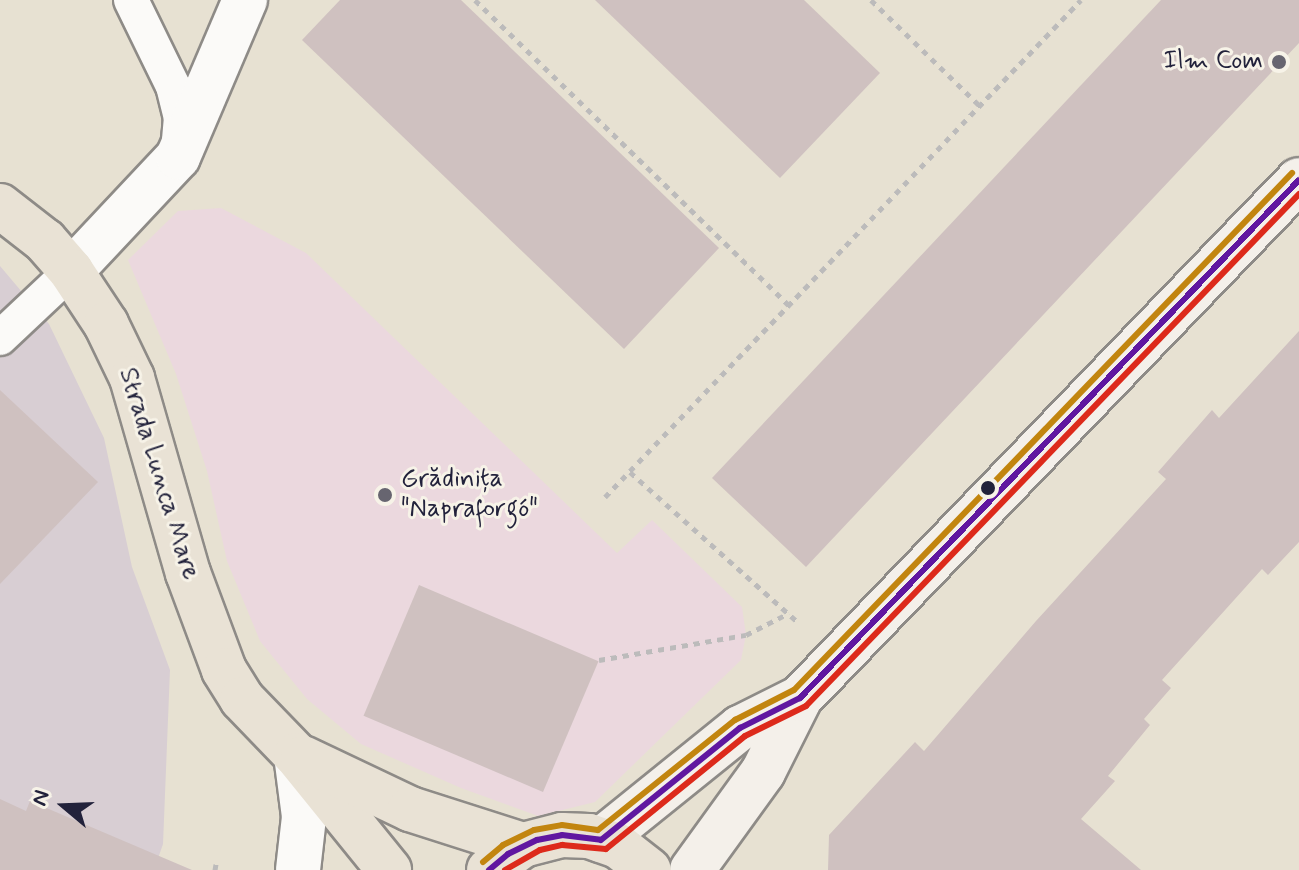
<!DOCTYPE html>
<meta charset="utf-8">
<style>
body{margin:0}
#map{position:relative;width:1299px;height:870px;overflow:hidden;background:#e7e1d2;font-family:Mynerve,sans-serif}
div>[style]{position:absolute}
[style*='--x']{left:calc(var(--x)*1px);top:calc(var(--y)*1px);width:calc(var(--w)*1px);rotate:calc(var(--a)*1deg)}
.built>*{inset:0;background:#ebd8de}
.industrial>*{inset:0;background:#d8ced3}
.building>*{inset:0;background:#cfc1c0;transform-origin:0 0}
.path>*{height:5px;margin-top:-2.5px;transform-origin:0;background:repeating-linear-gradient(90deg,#bcbbbb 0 6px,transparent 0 12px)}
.roads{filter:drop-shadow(2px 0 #8e8b87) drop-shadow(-2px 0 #8e8b87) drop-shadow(0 2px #8e8b87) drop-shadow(0 -2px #8e8b87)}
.service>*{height:34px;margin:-17px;padding:0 17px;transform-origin:17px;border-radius:17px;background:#fbfaf8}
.minor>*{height:44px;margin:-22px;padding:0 22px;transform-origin:22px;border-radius:22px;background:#fbfaf8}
.secondary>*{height:44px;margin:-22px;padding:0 22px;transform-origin:22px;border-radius:22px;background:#f4f0ea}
.primary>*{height:44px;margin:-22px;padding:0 22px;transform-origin:22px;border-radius:22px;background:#e9e2d5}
.bus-1>*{height:6px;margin:-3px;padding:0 3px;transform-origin:3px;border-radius:3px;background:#6017a0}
.bus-2>*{height:6px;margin:-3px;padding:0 3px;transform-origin:3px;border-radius:3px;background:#dd2a1b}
.bus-3>*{height:6px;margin:-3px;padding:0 3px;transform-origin:3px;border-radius:3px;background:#c2850f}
.dots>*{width:22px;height:22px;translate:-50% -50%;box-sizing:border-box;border:4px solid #f7f3e8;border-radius:50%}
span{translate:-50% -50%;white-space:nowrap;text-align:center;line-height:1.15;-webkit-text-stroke:6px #f7f3e8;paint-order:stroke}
.poi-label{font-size:26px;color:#22223b}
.right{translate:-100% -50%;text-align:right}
.left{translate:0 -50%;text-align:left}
.street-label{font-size:26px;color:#22223b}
.north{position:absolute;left:24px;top:766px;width:80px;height:80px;-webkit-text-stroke:6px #f7f3e8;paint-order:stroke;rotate:289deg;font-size:22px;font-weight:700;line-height:32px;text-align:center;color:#22223b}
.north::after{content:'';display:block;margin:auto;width:28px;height:36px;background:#22223b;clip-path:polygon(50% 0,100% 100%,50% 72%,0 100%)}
</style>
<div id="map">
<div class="built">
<i style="clip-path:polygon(221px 208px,306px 253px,617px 553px,652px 520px,742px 607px,746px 635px,741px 660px,595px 802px,538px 816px,461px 788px,361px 744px,307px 699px,260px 641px,227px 561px,207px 471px,176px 374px,128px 260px,178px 211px)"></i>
</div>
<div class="industrial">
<i style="clip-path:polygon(0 266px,49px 324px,104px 438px,132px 567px,170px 670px,163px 844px,154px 870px,0 870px)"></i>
</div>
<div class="building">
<i style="clip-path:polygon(340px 0,461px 0,719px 248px,624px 349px,302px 40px)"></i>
<i style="clip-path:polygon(595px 0,804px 0,880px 73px,780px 178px)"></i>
<i style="clip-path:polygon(1161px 0,1299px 0,1299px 43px,806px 567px,712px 478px)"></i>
<i style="clip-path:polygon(1299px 331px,1299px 542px,1268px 575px,1262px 569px,1162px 680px,1171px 688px,1144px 719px,1150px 725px,1108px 776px,1115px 781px,1081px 819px,1141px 870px,828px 870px,829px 835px,915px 742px,924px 751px,1036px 621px,1166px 479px,1158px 472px,1212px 410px,1219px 418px)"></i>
<i style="clip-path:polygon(0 390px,98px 482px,0 584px)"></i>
<i style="left:419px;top:585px;width:195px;height:142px;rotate:23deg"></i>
<i style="clip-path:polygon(0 799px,26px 811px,30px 801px,192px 870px,0 870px)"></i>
</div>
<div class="path">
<i style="--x:475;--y:0;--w:438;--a:44.2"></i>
<i style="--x:871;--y:0;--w:151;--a:44.2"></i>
<i style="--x:630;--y:472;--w:227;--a:41.8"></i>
<i style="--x:605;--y:497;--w:688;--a:-46.24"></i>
<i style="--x:599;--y:660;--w:149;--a:-9.7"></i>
<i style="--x:746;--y:635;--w:48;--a:-27.1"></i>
<i style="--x:215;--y:870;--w:6;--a:-81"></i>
</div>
<div class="roads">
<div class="service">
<i style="--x:131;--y:0;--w:96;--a:64"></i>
<i style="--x:173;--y:86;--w:32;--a:76"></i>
<i style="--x:181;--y:117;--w:32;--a:95"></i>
<i style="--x:0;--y:338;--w:98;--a:-43.3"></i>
</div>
<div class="minor">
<i style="--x:71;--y:271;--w:156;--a:-46.8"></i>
<i style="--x:178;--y:157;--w:171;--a:-66.9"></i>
<i style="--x:296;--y:755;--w:63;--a:82.6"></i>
<i style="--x:304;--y:817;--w:53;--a:96.5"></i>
</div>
<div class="secondary">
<i style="--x:601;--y:840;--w:179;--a:-38.9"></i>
<i style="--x:740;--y:728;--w:67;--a:-26.6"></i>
<i style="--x:692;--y:870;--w:121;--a:-54.1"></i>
<i style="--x:763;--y:772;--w:83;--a:-63.4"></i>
<i style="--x:800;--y:698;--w:719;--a:-46.07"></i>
</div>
<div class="primary">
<i style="--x:0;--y:206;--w:57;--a:37.9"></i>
<i style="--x:45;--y:241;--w:40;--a:49"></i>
<i style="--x:71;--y:271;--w:64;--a:56.6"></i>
<i style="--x:106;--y:324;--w:60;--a:64.3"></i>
<i style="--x:132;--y:378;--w:203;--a:74"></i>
<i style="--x:188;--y:573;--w:103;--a:69.6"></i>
<i style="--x:224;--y:670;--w:34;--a:58"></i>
<i style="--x:242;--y:699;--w:78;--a:46"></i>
<i style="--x:296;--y:755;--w:148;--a:51"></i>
<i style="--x:303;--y:758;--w:119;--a:25.5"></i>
<i style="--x:410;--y:809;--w:119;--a:17.7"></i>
<i style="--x:489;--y:870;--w:42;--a:-36.3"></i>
<i style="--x:523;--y:845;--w:40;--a:-14.4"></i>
<i style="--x:562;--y:835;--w:27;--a:2"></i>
<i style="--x:589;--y:836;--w:31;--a:19"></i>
<i style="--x:618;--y:846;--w:39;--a:38"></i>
</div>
</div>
<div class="bus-1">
<i style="--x:489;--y:870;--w:25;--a:-40"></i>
<i style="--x:508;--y:854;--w:32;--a:-26"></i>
<i style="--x:537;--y:840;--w:25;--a:-11"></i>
<i style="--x:562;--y:835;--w:39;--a:7"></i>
<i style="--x:601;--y:840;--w:179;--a:-38.9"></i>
<i style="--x:740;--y:728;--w:67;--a:-26.6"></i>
<i style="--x:800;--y:698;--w:719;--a:-46.07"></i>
</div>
<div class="bus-2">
<i style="--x:505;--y:870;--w:40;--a:-29.7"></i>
<i style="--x:540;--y:850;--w:23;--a:-13"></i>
<i style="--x:562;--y:845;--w:44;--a:5.2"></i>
<i style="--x:606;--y:849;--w:179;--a:-39.1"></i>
<i style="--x:745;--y:736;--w:68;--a:-26.2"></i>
<i style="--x:806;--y:706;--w:711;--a:-46.08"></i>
</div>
<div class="bus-3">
<i style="--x:483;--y:862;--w:26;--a:-40"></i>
<i style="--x:503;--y:845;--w:34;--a:-26"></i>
<i style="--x:534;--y:830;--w:28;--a:-10"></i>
<i style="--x:562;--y:825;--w:36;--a:8"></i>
<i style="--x:598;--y:830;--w:176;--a:-38.8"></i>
<i style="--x:735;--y:720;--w:66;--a:-27"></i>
<i style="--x:794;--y:690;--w:718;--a:-46.07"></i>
</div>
<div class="dots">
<i style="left:1279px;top:62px;background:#676570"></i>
<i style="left:988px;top:488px;background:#22223b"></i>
<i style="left:385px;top:495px;background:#676570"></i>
</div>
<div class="poi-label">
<span class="right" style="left:1263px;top:62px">Ilm Com</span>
<span class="left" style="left:401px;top:495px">Grădinița<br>"Napraforgó"</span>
</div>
<div class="street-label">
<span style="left:158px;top:474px;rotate:73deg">Strada Lunca Mare</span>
</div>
<div class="north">N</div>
</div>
